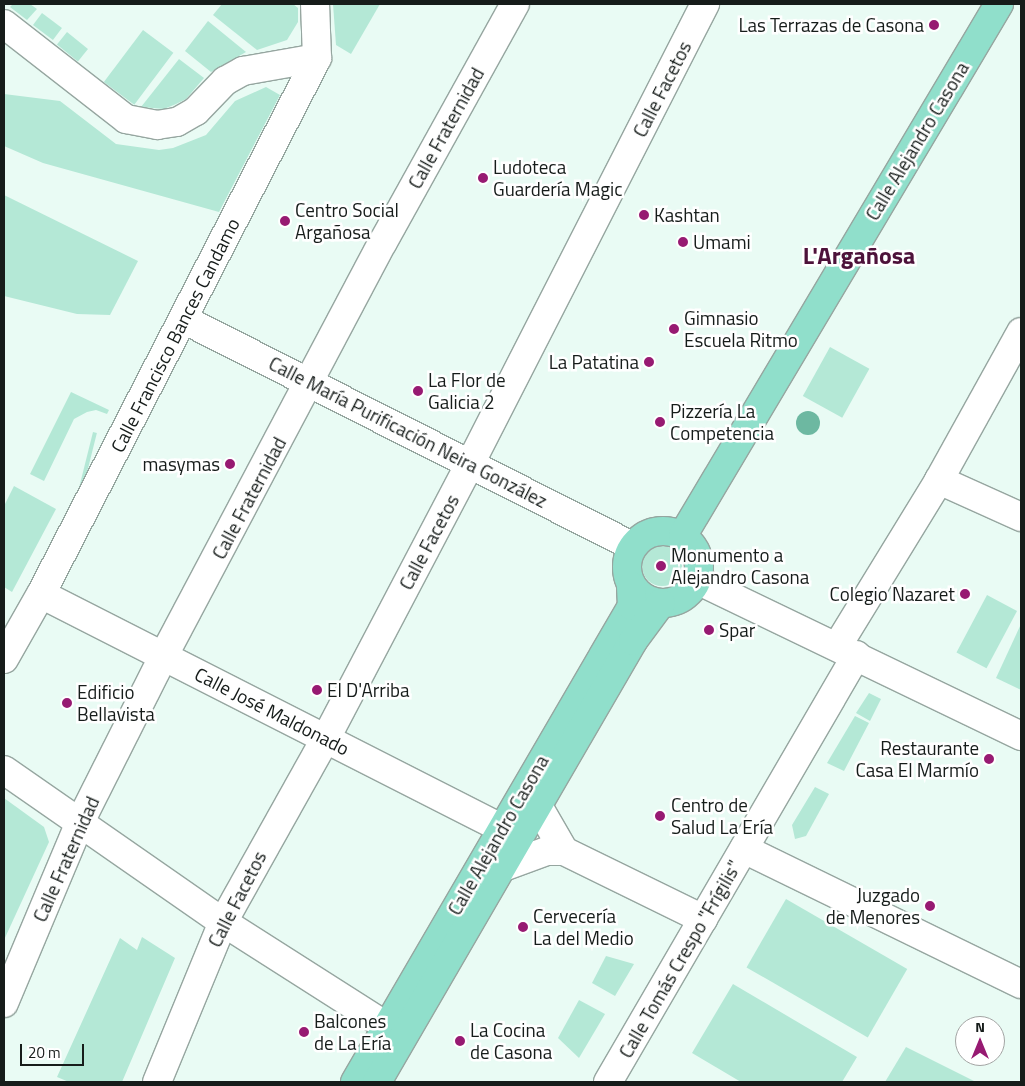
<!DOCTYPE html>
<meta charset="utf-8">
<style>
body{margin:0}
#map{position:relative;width:1025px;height:1086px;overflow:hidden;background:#e9fbf4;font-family:"Titillium Web",sans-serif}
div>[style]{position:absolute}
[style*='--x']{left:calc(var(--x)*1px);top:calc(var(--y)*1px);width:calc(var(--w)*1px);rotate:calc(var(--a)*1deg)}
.green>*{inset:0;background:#b4e8d6;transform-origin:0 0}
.round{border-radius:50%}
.water>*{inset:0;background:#6db8a1}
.roads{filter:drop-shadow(1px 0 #96a6a0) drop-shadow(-1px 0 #96a6a0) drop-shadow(0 1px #96a6a0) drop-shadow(0 -1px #96a6a0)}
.minor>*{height:28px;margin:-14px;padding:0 14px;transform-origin:14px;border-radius:14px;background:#fff}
.major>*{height:28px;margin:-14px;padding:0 14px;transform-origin:14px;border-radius:14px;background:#90dfcb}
.major>.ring{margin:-14px;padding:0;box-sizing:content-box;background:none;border:28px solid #90dfcb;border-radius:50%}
.dots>*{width:14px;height:14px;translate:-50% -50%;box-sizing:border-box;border:2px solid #fff;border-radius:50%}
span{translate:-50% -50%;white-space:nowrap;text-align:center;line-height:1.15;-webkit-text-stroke:5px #fff;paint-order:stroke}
.poi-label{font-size:19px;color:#161c1a}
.right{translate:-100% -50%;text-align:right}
.left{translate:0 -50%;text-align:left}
.street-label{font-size:19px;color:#161c1a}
.district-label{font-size:24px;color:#4d123a;font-weight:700}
.frame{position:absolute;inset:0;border:5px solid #161c1a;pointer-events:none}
.north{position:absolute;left:955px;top:1016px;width:50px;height:50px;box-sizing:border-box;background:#fff;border:1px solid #a2a4a3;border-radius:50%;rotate:0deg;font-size:14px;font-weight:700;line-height:20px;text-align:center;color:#161c1a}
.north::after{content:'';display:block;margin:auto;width:18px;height:22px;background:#971a72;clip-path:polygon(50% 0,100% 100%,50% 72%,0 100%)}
.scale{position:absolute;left:20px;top:1044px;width:64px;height:22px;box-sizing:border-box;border:2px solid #161c1a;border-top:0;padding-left:6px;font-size:15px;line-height:18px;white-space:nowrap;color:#161c1a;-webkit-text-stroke:4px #fff;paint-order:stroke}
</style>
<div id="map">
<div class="green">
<i style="clip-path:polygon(13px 4px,30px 4px,37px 9px,27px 20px,10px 7px)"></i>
<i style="clip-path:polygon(222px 4px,293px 4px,298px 8px,298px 22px,287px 40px,257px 50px,213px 15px)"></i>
<i style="clip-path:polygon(333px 4px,380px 4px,351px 54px,336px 45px)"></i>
<i style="left:42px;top:13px;width:25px;height:15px;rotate:37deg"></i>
<i style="clip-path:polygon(208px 21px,246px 52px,211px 72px,185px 51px)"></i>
<i style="left:143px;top:30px;width:38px;height:65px;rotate:37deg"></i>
<i style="left:67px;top:32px;width:27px;height:16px;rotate:39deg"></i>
<i style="clip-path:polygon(179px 59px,204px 78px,186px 99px,176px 104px,164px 109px,141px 107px)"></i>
<i style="clip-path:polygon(266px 87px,280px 95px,219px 212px,43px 163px,4px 146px,4px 94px,60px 101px,116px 144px,159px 150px,173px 148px,206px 135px,235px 101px)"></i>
<i style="clip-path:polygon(4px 195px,138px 261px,110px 315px,77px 314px,4px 296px)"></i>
<i style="left:830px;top:347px;width:45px;height:56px;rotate:29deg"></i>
<i style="clip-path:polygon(71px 392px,109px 410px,107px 414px,96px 410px,87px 412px,74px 419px,44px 481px,30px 474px)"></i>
<i style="left:93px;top:432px;width:4px;height:66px;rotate:14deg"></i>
<i style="clip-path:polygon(14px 486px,56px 509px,12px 592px,4px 587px,4px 506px)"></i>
<i class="round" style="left:642px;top:546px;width:40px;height:40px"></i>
<i style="left:987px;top:595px;width:34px;height:65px;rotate:28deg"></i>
<i style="clip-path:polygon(1021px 624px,1021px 690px,996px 678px)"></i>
<i style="clip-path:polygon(869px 693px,881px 699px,870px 721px,856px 713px)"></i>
<i style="clip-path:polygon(855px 716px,869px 723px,844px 771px,827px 763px)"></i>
<i style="clip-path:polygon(815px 787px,829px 794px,806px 836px,795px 839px,792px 825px)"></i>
<i style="clip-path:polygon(4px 798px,44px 827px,49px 842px,4px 940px)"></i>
<i style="left:786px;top:899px;width:140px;height:79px;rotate:30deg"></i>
<i style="clip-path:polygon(142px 937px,175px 958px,122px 1082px,69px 1082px,57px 1077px,120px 938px,137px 950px)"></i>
<i style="clip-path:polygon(606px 956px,634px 964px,615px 996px,592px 983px)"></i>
<i style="clip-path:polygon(733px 984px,857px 1057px,842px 1082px,741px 1082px,692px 1053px)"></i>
<i style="clip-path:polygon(579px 1000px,605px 1014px,579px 1058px,558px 1038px)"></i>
<i style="clip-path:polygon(906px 1047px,976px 1082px,885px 1082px)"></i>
</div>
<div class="water">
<i class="round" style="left:796px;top:411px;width:24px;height:24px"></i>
</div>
<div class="roads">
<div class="minor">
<i style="--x:4;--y:24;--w:155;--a:37.9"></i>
<i style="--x:126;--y:119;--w:32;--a:11"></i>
<i style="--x:157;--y:125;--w:20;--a:-9"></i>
<i style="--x:177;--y:122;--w:22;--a:-30"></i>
<i style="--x:196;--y:111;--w:42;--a:-46"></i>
<i style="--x:225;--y:81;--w:21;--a:-29"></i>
<i style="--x:243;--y:71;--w:75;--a:-10"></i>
<i style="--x:183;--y:319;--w:503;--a:26.82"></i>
<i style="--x:939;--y:480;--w:90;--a:24.3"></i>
<i style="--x:697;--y:580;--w:360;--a:25.7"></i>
<i style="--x:41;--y:594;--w:516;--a:26.96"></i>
<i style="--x:838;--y:645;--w:193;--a:-58.5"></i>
<i style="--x:939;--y:480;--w:169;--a:-61"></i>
<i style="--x:4;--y:659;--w:75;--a:-60.4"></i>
<i style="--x:41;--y:594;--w:603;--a:-62.75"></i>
<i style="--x:317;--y:58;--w:54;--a:-92.1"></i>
<i style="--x:4;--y:770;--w:267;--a:34.8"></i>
<i style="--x:223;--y:922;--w:193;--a:32.5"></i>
<i style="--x:538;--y:806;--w:52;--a:60"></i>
<i style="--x:744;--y:849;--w:308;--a:26"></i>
<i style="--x:503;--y:867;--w:47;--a:-20"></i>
<i style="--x:547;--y:851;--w:17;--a:0"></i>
<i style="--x:564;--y:851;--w:155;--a:26.1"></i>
<i style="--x:4;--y:1003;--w:196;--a:-67.2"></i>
<i style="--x:80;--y:822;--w:187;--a:-63.3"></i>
<i style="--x:164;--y:655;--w:467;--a:-62.1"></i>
<i style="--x:383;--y:242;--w:272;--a:-61"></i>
<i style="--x:157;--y:1082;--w:173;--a:-67.6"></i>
<i style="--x:223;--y:922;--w:211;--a:-60.8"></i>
<i style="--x:326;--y:738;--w:310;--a:-62.3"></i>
<i style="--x:470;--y:464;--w:517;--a:-62.94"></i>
<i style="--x:608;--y:1082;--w:494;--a:-59.8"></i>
</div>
<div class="major">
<i class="ring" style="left:627px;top:531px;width:44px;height:44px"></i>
<i style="--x:683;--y:535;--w:618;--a:-59.24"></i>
<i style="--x:355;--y:1082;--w:551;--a:-59.8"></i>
<i style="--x:632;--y:606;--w:20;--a:-93"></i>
<i style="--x:377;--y:1082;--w:510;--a:-59.86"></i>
<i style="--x:633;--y:641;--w:47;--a:-53.6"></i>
</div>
</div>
<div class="dots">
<i style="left:934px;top:25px;background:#971a72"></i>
<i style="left:483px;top:178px;background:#971a72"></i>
<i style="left:644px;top:215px;background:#971a72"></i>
<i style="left:285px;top:221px;background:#971a72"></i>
<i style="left:683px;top:242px;background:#971a72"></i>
<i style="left:674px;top:329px;background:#971a72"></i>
<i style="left:649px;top:362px;background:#971a72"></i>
<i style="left:418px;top:391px;background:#971a72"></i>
<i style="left:660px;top:422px;background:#971a72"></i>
<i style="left:230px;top:464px;background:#971a72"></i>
<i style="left:661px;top:566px;background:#971a72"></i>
<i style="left:965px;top:594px;background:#971a72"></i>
<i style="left:709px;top:630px;background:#971a72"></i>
<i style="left:317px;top:690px;background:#971a72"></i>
<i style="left:67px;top:703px;background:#971a72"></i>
<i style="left:989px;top:759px;background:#971a72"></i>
<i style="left:660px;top:816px;background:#971a72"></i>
<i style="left:930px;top:906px;background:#971a72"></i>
<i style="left:523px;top:927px;background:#971a72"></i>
<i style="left:304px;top:1032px;background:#971a72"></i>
<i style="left:460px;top:1041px;background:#971a72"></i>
</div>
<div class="poi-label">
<span class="right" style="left:924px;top:25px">Las Terrazas de Casona</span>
<span class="left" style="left:493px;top:178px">Ludoteca<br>Guardería Magic</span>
<span class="left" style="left:295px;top:221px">Centro Social<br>Argañosa</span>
<span class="left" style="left:654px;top:215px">Kashtan</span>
<span class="left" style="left:693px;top:242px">Umami</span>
<span class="left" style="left:684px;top:329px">Gimnasio<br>Escuela Ritmo</span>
<span class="right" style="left:639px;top:362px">La Patatina</span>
<span class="left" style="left:428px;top:391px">La Flor de<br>Galicia 2</span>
<span class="left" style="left:670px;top:422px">Pizzería La<br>Competencia</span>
<span class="right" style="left:220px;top:464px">masymas</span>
<span class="left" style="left:671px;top:566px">Monumento a<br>Alejandro Casona</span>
<span class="right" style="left:955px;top:594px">Colegio Nazaret</span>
<span class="left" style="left:719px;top:630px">Spar</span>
<span class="left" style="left:327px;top:690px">El D'Arriba</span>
<span class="left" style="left:77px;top:703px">Edificio<br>Bellavista</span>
<span class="right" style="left:979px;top:759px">Restaurante<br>Casa El Marmío</span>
<span class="left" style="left:671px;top:816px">Centro de<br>Salud La Ería</span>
<span class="right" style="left:920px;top:906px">Juzgado<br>de Menores</span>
<span class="left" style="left:533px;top:927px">Cervecería<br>La del Medio</span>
<span class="left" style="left:314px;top:1032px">Balcones<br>de La Ería</span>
<span class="left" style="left:470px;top:1041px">La Cocina<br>de Casona</span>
</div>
<div class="street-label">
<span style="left:662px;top:89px;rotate:-63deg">Calle Facetos</span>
<span style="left:446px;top:128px;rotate:-61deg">Calle Fraternidad</span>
<span style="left:917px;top:141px;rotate:-59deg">Calle Alejandro Casona</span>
<span style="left:175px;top:335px;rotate:-63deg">Calle Francisco Bances Candamo</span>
<span style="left:408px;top:432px;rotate:27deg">Calle María Purificación Neira González</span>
<span style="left:249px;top:498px;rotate:-62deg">Calle Fraternidad</span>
<span style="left:429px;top:542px;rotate:-62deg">Calle Facetos</span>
<span style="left:272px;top:711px;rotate:27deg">Calle José Maldonado</span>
<span style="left:498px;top:835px;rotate:-60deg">Calle Alejandro Casona</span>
<span style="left:66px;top:859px;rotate:-66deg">Calle Fraternidad</span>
<span style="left:237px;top:899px;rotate:-63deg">Calle Facetos</span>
<span style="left:680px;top:959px;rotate:-60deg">Calle Tomás Crespo "Frígilis"</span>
</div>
<div class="district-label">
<span style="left:859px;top:256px">L'Argañosa</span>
</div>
<div class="frame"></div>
<div class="north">N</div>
<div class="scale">20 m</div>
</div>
